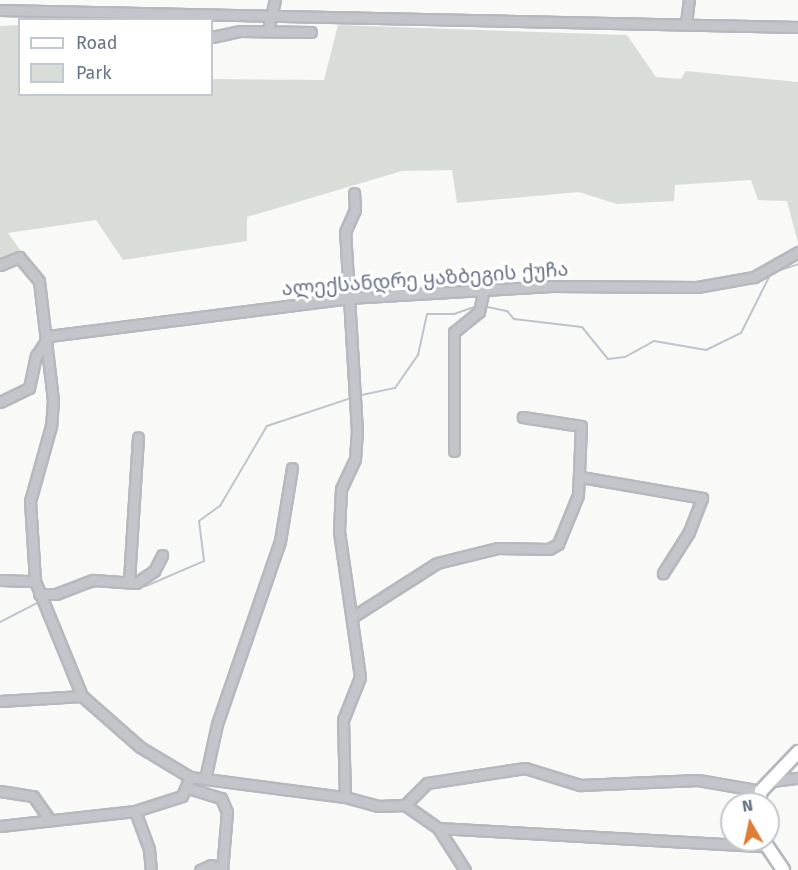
<!DOCTYPE html>
<meta charset="utf-8">
<style>
body{margin:0}
#map{position:relative;width:798px;height:870px;overflow:hidden;background:#f9f9f7;font-family:"Fira Sans","Noto Sans Georgian",sans-serif}
div>[style]{position:absolute}
[style*='--x']{left:calc(var(--x)*1px);top:calc(var(--y)*1px);width:calc(var(--w)*1px);rotate:calc(var(--a)*1deg)}
.green>*{inset:0;background:#d8ded7}
.stream>*{height:2px;margin:-1px;padding:0 1px;transform-origin:1px;border-radius:1px;background:#bdc4cb}
.roads{filter:drop-shadow(2px 0 #b5b9bf) drop-shadow(-2px 0 #b5b9bf) drop-shadow(0 2px #b5b9bf) drop-shadow(0 -2px #b5b9bf)}
.street>*{height:9px;margin:-4.5px;padding:0 4.5px;transform-origin:4.5px;border-radius:4.5px;background:#c3c5ca}
.secondary>*{height:12px;margin:-6px;padding:0 6px;transform-origin:6px;border-radius:6px;background:#fff}
span{translate:-50% -50%;white-space:nowrap;text-align:center;line-height:1.15;-webkit-text-stroke:6px #fff;paint-order:stroke}
.street-label{font-size:20px;color:#6a7487}
.legend{position:absolute;left:18px;top:18px;width:195px;height:78px;box-sizing:border-box;background:#fff;border:2px solid #c3c7cf;margin:0;padding:8px 10px;list-style:none;font-size:18px;color:#6a7487}
.legend li{display:flex;align-items:center;gap:12px;height:30px}
.legend b{width:30px;border:2px solid #c3c7cf}
.north{position:absolute;left:720px;top:792px;width:60px;height:60px;box-sizing:border-box;background:#fff;border:2px solid #c3c7cf;border-radius:50%;rotate:351deg;font-size:16px;font-weight:700;line-height:24px;text-align:center;color:#6a7487}
.north::after{content:'';display:block;margin:auto;width:21px;height:27px;background:#dc7e35;clip-path:polygon(50% 0,100% 100%,50% 72%,0 100%)}
</style>
<div id="map">
<div class="green">
<i style="clip-path:polygon(19px 25px,20px 94px,212px 94px,212px 79px,324px 80px,338px 25px,627px 35px,656px 77px,681px 79px,686px 71px,798px 82px,798px 243px,787px 201px,758px 200px,751px 180px,675px 185px,674px 201px,617px 204px,579px 192px,457px 203px,452px 170px,402px 171px,247px 217px,247px 241px,123px 260px,96px 220px,8px 233px,21px 251px,0 262px,0 26px)"></i>
</div>
<div class="stream">
<i style="--x:483;--y:306;--w:25;--a:12"></i>
<i style="--x:507;--y:311;--w:11;--a:49"></i>
<i style="--x:514;--y:319;--w:68;--a:6.7"></i>
<i style="--x:582;--y:327;--w:41;--a:50.9"></i>
<i style="--x:608;--y:359;--w:17;--a:-7"></i>
<i style="--x:625;--y:357;--w:33;--a:-29"></i>
<i style="--x:654;--y:341;--w:53;--a:9.8"></i>
<i style="--x:706;--y:350;--w:39;--a:-26"></i>
<i style="--x:741;--y:333;--w:67;--a:-63.4"></i>
<i style="--x:771;--y:273;--w:28;--a:-18"></i>
<i style="--x:357;--y:396;--w:39;--a:-12"></i>
<i style="--x:395;--y:388;--w:40;--a:-55.1"></i>
<i style="--x:418;--y:355;--w:42;--a:-77.6"></i>
<i style="--x:427;--y:314;--w:27;--a:0"></i>
<i style="--x:454;--y:314;--w:24;--a:-19"></i>
<i style="--x:74;--y:592;--w:30;--a:-14"></i>
<i style="--x:103;--y:585;--w:43;--a:1.3"></i>
<i style="--x:146;--y:586;--w:63;--a:-23.3"></i>
<i style="--x:204;--y:561;--w:40;--a:-97.1"></i>
<i style="--x:199;--y:521;--w:26;--a:-36"></i>
<i style="--x:220;--y:506;--w:93;--a:-59.6"></i>
<i style="--x:267;--y:426;--w:89;--a:-18.4"></i>
<i style="--x:0;--y:622;--w:42;--a:-27.2"></i>
</div>
<div class="roads">
<div class="street">
<i style="--x:0;--y:10;--w:798;--a:1.22"></i>
<i style="--x:686;--y:23;--w:23;--a:-83"></i>
<i style="--x:268;--y:30;--w:31;--a:-77"></i>
<i style="--x:212;--y:37;--w:29;--a:-12"></i>
<i style="--x:240;--y:31;--w:71;--a:0.8"></i>
<i style="--x:0;--y:265;--w:21;--a:-23"></i>
<i style="--x:19;--y:257;--w:31;--a:50"></i>
<i style="--x:39;--y:281;--w:120;--a:83.3"></i>
<i style="--x:53;--y:400;--w:26;--a:94"></i>
<i style="--x:51;--y:426;--w:78;--a:105.6"></i>
<i style="--x:30;--y:501;--w:80;--a:86.4"></i>
<i style="--x:35;--y:581;--w:124;--a:67.8"></i>
<i style="--x:82;--y:696;--w:77;--a:41.3"></i>
<i style="--x:140;--y:747;--w:58;--a:31"></i>
<i style="--x:190;--y:777;--w:156;--a:7.4"></i>
<i style="--x:345;--y:797;--w:34;--a:15"></i>
<i style="--x:378;--y:806;--w:27;--a:-2"></i>
<i style="--x:405;--y:805;--w:40;--a:34.9"></i>
<i style="--x:438;--y:828;--w:50;--a:57.3"></i>
<i style="--x:0;--y:402;--w:32;--a:-26"></i>
<i style="--x:29;--y:388;--w:33;--a:-78"></i>
<i style="--x:36;--y:356;--w:24;--a:-57"></i>
<i style="--x:49;--y:336;--w:301;--a:-7.2"></i>
<i style="--x:348;--y:298;--w:204;--a:-3.4"></i>
<i style="--x:552;--y:286;--w:145;--a:0.4"></i>
<i style="--x:697;--y:287;--w:58;--a:-10"></i>
<i style="--x:754;--y:277;--w:51;--a:-29.6"></i>
<i style="--x:454;--y:451;--w:119;--a:-90"></i>
<i style="--x:454;--y:332;--w:32;--a:-39"></i>
<i style="--x:479;--y:312;--w:24;--a:-78"></i>
<i style="--x:581;--y:477;--w:123;--a:9.8"></i>
<i style="--x:702;--y:498;--w:36;--a:111"></i>
<i style="--x:689;--y:532;--w:49;--a:122.4"></i>
<i style="--x:0;--y:580;--w:35;--a:2"></i>
<i style="--x:129;--y:580;--w:143;--a:-86.4"></i>
<i style="--x:39;--y:594;--w:17;--a:0"></i>
<i style="--x:56;--y:594;--w:40;--a:-21"></i>
<i style="--x:93;--y:580;--w:43;--a:4"></i>
<i style="--x:136;--y:583;--w:22;--a:-34"></i>
<i style="--x:154;--y:571;--w:18;--a:-63"></i>
<i style="--x:354;--y:616;--w:98;--a:-32.6"></i>
<i style="--x:437;--y:563;--w:63;--a:-13.8"></i>
<i style="--x:498;--y:548;--w:51;--a:1.1"></i>
<i style="--x:549;--y:549;--w:10;--a:-29"></i>
<i style="--x:558;--y:544;--w:53;--a:-67.8"></i>
<i style="--x:578;--y:495;--w:69;--a:-87.5"></i>
<i style="--x:581;--y:426;--w:59;--a:-171.2"></i>
<i style="--x:0;--y:701;--w:82;--a:-3.5"></i>
<i style="--x:205;--y:779;--w:56;--a:-77.7"></i>
<i style="--x:217;--y:724;--w:194;--a:-71"></i>
<i style="--x:280;--y:541;--w:74;--a:-80.7"></i>
<i style="--x:772;--y:781;--w:26;--a:-7"></i>
<i style="--x:188;--y:788;--w:34;--a:17"></i>
<i style="--x:221;--y:798;--w:15;--a:67"></i>
<i style="--x:227;--y:812;--w:58;--a:94.9"></i>
<i style="--x:0;--y:791;--w:33;--a:9"></i>
<i style="--x:33;--y:796;--w:28;--a:55"></i>
<i style="--x:345;--y:797;--w:77;--a:-91.5"></i>
<i style="--x:343;--y:720;--w:46;--a:-68.4"></i>
<i style="--x:360;--y:677;--w:148;--a:-98.2"></i>
<i style="--x:339;--y:531;--w:42;--a:-87.3"></i>
<i style="--x:341;--y:489;--w:33;--a:-65"></i>
<i style="--x:355;--y:459;--w:27;--a:-86"></i>
<i style="--x:357;--y:432;--w:200;--a:-93.4"></i>
<i style="--x:345;--y:232;--w:24;--a:-66"></i>
<i style="--x:355;--y:210;--w:17;--a:-93"></i>
<i style="--x:405;--y:805;--w:31;--a:-45"></i>
<i style="--x:427;--y:783;--w:99;--a:-8.7"></i>
<i style="--x:525;--y:768;--w:58;--a:17.2"></i>
<i style="--x:580;--y:785;--w:118;--a:-2.4"></i>
<i style="--x:698;--y:780;--w:64;--a:9.9"></i>
<i style="--x:135;--y:811;--w:40;--a:69.8"></i>
<i style="--x:149;--y:849;--w:21;--a:85"></i>
<i style="--x:0;--y:826;--w:136;--a:-6.3"></i>
<i style="--x:135;--y:811;--w:49;--a:-17.7"></i>
<i style="--x:182;--y:796;--w:21;--a:-67"></i>
<i style="--x:438;--y:828;--w:326;--a:3.2"></i>
<i style="--x:200;--y:870;--w:12;--a:-24"></i>
<i style="--x:211;--y:865;--w:12;--a:20"></i>
</div>
<div class="secondary">
<i style="--x:758;--y:804;--w:13;--a:-77"></i>
<i style="--x:761;--y:791;--w:54;--a:-46.5"></i>
<i style="--x:763;--y:840;--w:36;--a:56"></i>
</div>
</div>
<div class="street-label">
<span style="left:425px;top:279px;rotate:-4deg">ალექსანდრე ყაზბეგის ქუჩა</span>
</div>
<ul class="legend">
<li><b style="height:8px;background:#fff"></b>Road</li>
<li><b style="height:16px;background:#d8ded7"></b>Park</li>
</ul>
<div class="north">N</div>
</div>
